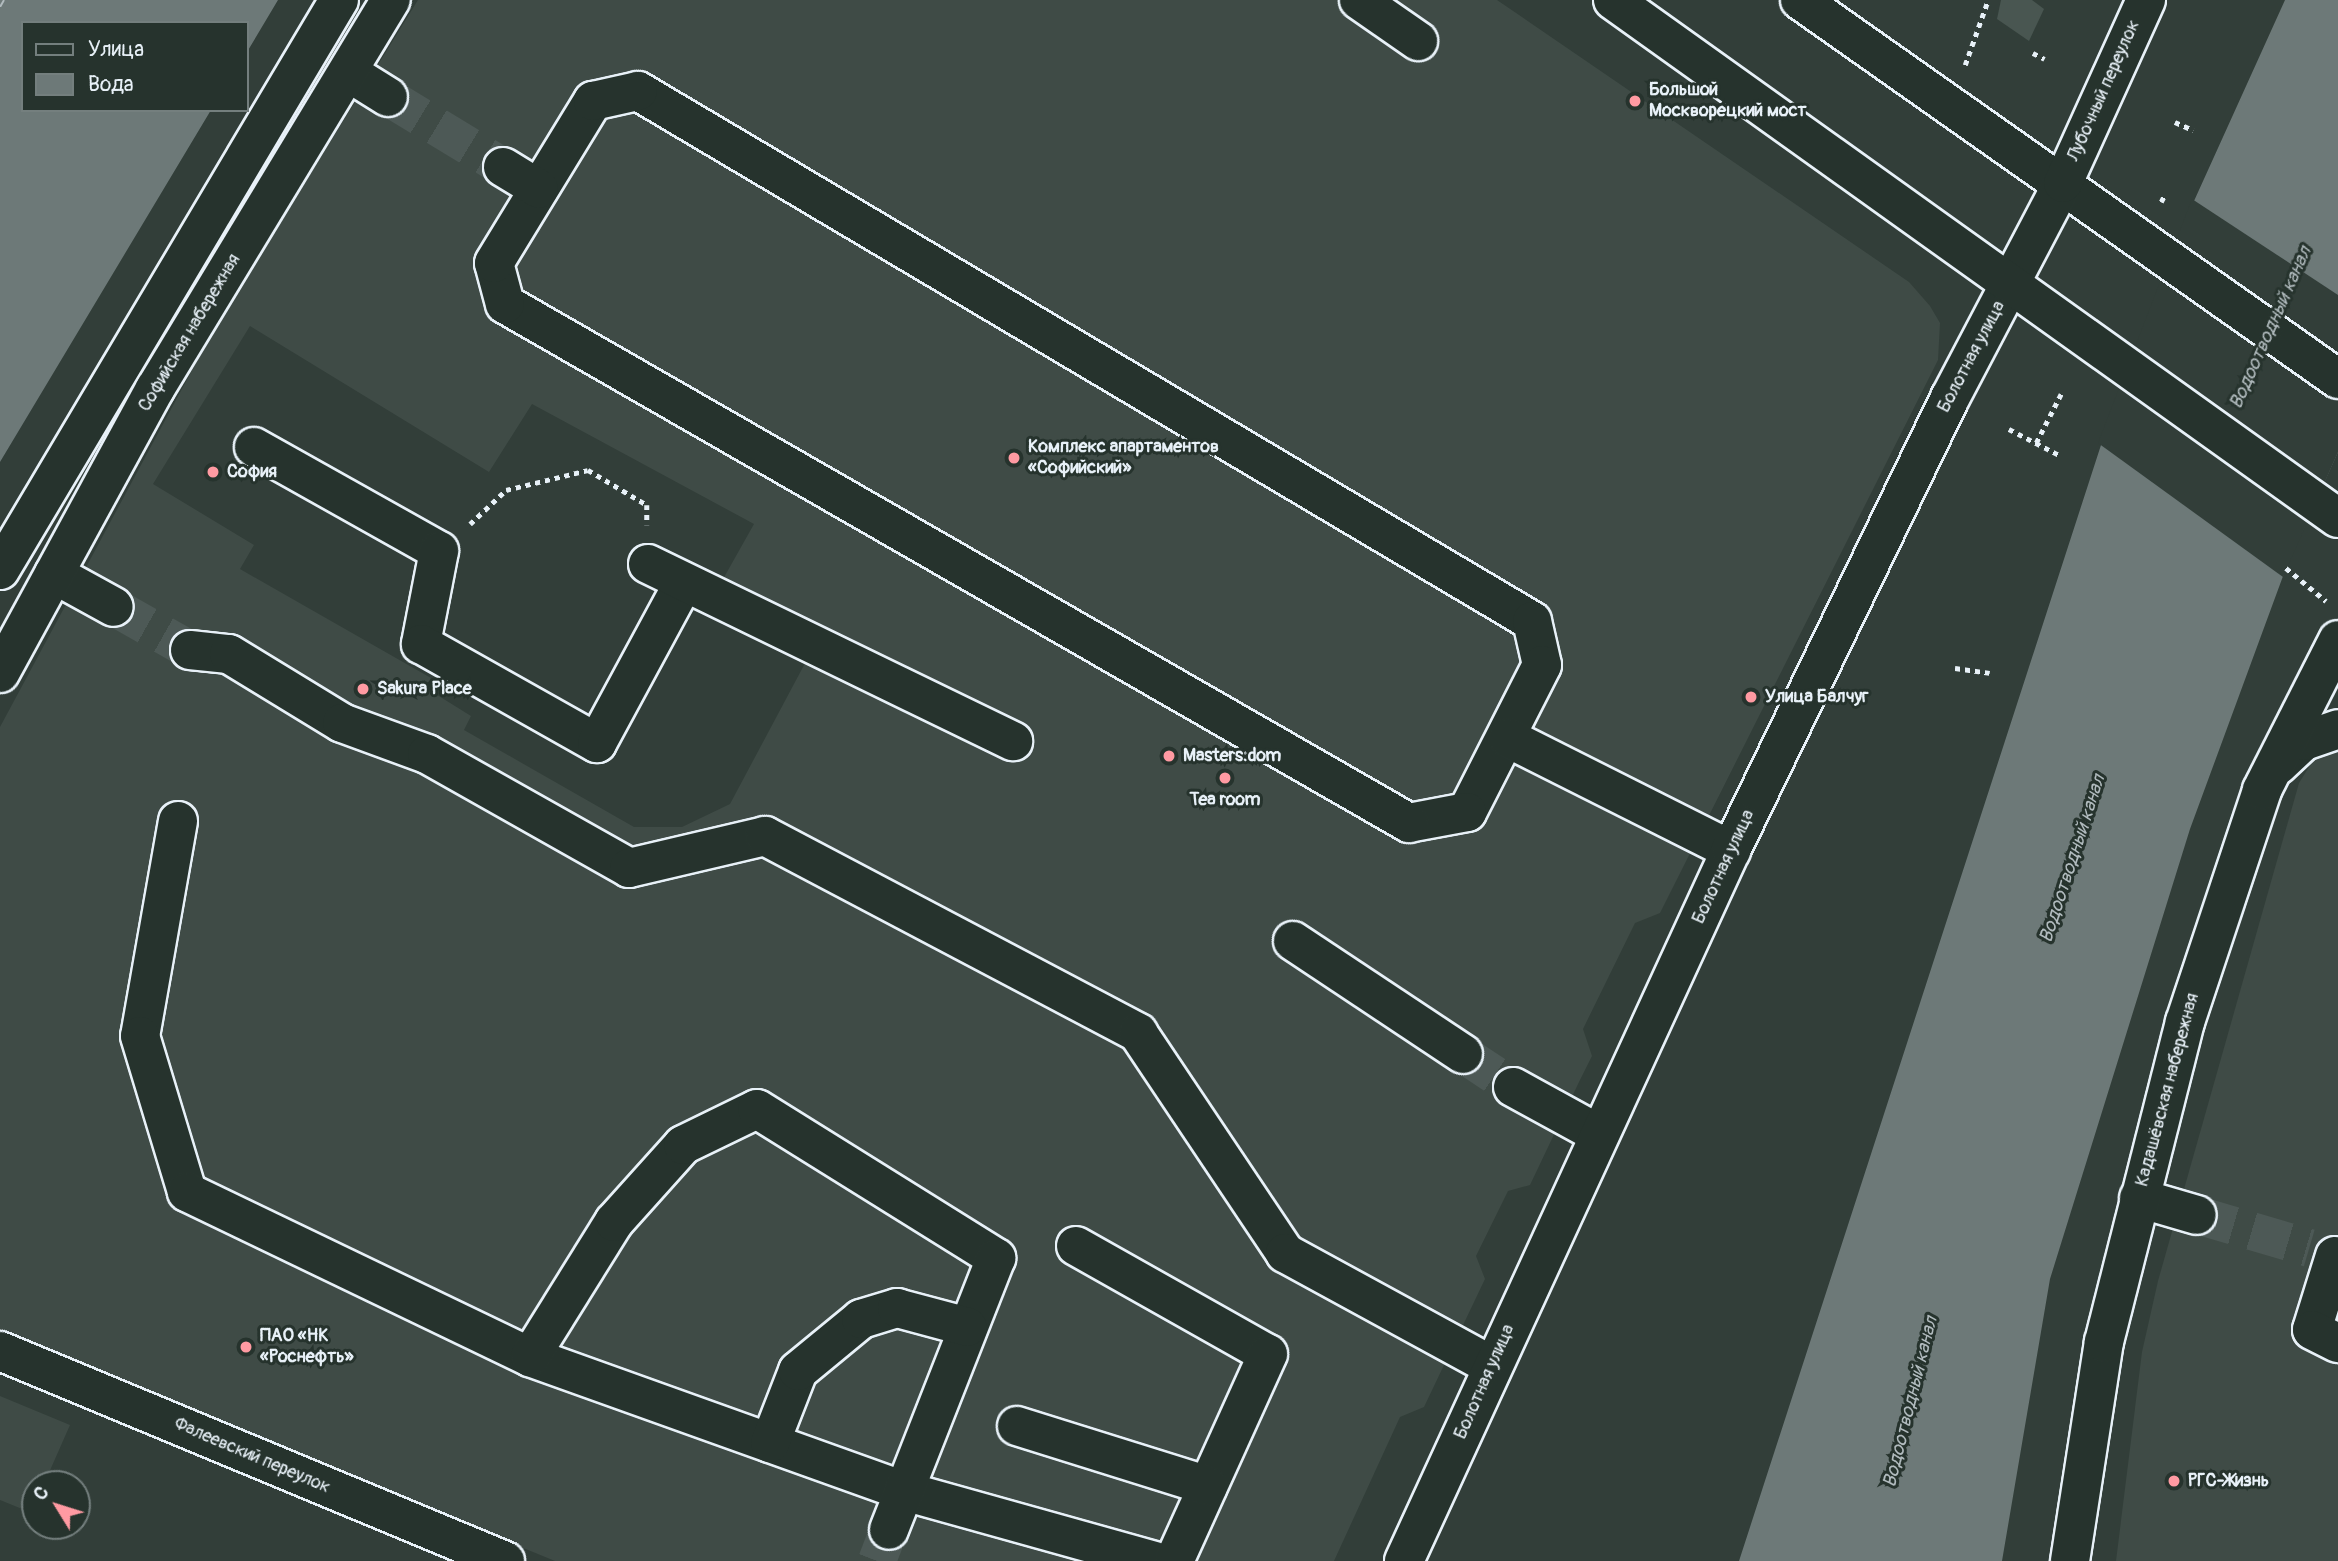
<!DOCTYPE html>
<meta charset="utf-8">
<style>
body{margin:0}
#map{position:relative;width:2338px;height:1561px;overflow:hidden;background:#323e39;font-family:Pangolin,sans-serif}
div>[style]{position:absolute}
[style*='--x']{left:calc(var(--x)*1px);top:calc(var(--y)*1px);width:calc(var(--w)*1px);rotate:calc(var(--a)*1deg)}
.built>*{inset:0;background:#3f4b46}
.green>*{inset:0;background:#495651}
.water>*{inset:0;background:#6d7978}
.pier>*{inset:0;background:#323e39}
.ferry>*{height:2px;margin-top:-1px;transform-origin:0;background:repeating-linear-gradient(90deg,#b1bbbe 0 9px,transparent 0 16px)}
.minor-tunnel>*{height:38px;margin-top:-19px;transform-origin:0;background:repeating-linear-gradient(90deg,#4d5956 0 38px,transparent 0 57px)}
.path>*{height:4.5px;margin-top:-2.25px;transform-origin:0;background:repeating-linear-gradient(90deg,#e8f1f8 0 5px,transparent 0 10px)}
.roads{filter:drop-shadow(2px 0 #e8f1f8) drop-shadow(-2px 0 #e8f1f8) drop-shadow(0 2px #e8f1f8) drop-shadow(0 -2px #e8f1f8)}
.minor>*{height:38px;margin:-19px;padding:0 19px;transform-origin:19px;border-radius:19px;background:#26332d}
.major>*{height:38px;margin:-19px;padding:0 19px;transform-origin:19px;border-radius:19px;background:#26332d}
.dots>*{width:19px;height:19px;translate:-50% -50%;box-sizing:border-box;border:4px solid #26332d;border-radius:50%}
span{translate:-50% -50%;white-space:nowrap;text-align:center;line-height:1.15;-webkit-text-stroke:6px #26332d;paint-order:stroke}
.poi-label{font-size:18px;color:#e8f1f8;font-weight:700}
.left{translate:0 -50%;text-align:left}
.street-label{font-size:18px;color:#e8f1f8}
.water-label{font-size:19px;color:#b1bbbe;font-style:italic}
.legend{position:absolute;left:21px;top:21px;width:228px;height:91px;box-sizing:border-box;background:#26332d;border:2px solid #747f7e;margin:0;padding:9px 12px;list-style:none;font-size:21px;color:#e8f1f8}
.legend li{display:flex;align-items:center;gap:14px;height:35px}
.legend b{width:35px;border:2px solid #747f7e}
.north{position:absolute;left:21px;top:1470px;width:70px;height:70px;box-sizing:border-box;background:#26332d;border:2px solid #747f7e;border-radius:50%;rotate:308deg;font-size:19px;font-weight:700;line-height:28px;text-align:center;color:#e8f1f8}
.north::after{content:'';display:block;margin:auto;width:24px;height:32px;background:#ff9aa2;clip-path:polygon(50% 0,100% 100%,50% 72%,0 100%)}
</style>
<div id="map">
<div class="built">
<i style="clip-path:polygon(evenodd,418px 0,1497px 0,1909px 282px,1930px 306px,1940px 323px,1938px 360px,1660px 913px,1635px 923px,1583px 1029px,1592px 1056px,1579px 1082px,1530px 1185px,1508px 1191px,1476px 1256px,1485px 1279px,1424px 1407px,1400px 1417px,1334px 1561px,555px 1561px,0 1334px,0 727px,211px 335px,418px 0,250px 326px,489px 472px,532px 404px,754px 524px,718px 588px,819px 637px,730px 804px,682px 827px,634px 827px,464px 730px,471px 716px,426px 688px,431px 678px,240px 569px,254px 545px,153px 484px,250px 326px)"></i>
<i style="clip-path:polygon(2338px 745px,2338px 1561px,2116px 1561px,2142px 1352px,2158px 1281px,2299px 783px,2314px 759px)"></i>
<i style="clip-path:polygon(0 1396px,70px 1425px,44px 1484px,35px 1484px,32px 1513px,0 1500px)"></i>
</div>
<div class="green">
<i style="clip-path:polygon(2001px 0,2032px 0,2044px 9px,2029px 41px,1997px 19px)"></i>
</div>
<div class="water">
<i style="clip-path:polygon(0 0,278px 0,247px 52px,247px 23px,23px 23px,23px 110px,211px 110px,0 462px)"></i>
<i style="clip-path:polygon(2285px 0,2338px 0,2338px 452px,2286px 568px,2190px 829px,2050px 1279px,2002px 1561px,1739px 1561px,2101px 445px,2194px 201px)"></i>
</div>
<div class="pier">
<i style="clip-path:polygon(2192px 199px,2338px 295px,2338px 452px,2283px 577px,2098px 443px)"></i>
</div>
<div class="ferry">
<i style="--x:0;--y:7;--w:8;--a:-60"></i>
</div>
<div class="minor-tunnel">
<i style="--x:388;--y:97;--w:135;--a:31.3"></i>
<i style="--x:114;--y:607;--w:87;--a:29.5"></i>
<i style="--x:1463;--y:1054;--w:60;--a:33.4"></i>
<i style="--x:2197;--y:1215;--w:117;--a:16.4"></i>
<i style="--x:877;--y:1561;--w:33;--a:-69"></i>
</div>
<div class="path">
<i style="--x:2033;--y:53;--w:13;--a:27"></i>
<i style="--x:1965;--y:65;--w:69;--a:-70.5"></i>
<i style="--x:2175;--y:122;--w:20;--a:24"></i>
<i style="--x:2161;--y:202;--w:9;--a:-63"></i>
<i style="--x:2009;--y:429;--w:59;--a:27.4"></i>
<i style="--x:2036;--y:443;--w:55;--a:-63"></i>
<i style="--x:470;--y:524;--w:50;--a:-43.4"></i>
<i style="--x:506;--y:490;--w:84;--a:-13.7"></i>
<i style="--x:588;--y:470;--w:69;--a:30.7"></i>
<i style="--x:647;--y:505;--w:20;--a:90"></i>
<i style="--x:2286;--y:568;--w:52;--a:39.5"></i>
<i style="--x:1955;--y:668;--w:35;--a:8"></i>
</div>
<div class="roads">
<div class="minor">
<i style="--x:1359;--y:0;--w:72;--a:34.8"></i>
<i style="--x:1800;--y:0;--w:658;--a:35.16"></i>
<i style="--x:348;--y:72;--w:47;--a:32"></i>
<i style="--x:638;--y:91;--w:1039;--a:30.66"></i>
<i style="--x:1532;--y:621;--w:45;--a:77.2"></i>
<i style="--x:1542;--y:665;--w:165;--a:117"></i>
<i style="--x:1467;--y:812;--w:59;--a:169.3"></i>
<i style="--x:1409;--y:823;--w:1042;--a:-150.14"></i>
<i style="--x:505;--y:304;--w:42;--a:-105"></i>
<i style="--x:494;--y:263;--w:190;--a:-58.6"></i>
<i style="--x:593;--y:101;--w:46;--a:-12.5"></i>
<i style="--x:503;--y:167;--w:42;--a:31.4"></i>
<i style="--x:254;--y:447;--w:212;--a:29.3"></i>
<i style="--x:439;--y:551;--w:95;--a:101"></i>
<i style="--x:421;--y:644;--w:202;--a:29.4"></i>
<i style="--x:597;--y:743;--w:181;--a:-61.6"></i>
<i style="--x:648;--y:564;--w:406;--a:25.9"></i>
<i style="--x:54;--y:574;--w:68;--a:28.8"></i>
<i style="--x:190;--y:650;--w:39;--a:6"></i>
<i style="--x:229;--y:654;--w:132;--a:31.4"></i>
<i style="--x:342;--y:723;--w:90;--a:20"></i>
<i style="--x:427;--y:754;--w:232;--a:29.4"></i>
<i style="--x:629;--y:868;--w:140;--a:-13.2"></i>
<i style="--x:765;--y:836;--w:422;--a:27.8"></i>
<i style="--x:1138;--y:1033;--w:265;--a:56.2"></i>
<i style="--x:1285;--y:1253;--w:236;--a:28.6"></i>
<i style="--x:1508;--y:738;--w:250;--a:26.7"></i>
<i style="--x:2278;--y:765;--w:35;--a:-43"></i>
<i style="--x:2304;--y:741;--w:36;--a:-19"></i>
<i style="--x:178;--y:821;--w:218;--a:100"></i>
<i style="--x:140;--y:1036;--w:163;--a:73.2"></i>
<i style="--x:187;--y:1192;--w:381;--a:25.7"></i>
<i style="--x:530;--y:1357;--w:397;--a:19.7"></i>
<i style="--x:904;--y:1491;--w:260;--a:15.6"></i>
<i style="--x:1293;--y:941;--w:204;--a:33.6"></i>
<i style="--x:1513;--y:1087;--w:98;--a:28.7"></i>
<i style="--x:2139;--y:1198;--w:60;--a:16.3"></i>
<i style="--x:1076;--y:1246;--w:220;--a:29.4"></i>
<i style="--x:1268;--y:1354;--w:227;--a:114.4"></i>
<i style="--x:2335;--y:1256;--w:77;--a:107.3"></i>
<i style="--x:2312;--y:1330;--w:29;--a:27"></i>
<i style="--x:0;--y:1351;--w:547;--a:22.58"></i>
<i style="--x:530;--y:1357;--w:159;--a:-58.1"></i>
<i style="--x:614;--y:1222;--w:103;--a:-48.1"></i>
<i style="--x:683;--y:1145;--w:82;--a:-25.9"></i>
<i style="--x:757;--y:1109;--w:282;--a:31.9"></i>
<i style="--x:996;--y:1258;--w:292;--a:111.5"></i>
<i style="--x:1017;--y:1426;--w:200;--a:17.4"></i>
<i style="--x:770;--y:1443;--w:77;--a:-68.7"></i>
<i style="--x:798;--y:1371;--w:82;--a:-39.5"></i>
<i style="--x:861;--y:1319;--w:38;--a:-17"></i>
<i style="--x:897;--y:1308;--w:73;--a:15"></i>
<i style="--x:1404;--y:1561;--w:783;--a:-65.3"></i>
<i style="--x:1731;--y:850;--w:502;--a:-64.15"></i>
<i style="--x:1950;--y:398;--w:243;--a:-62.3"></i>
<i style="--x:2063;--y:183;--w:201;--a:-65.6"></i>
<i style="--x:2070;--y:1561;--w:222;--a:-81.2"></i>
<i style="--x:2104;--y:1342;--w:330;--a:-75.8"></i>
<i style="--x:2185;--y:1022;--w:244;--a:-71.6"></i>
<i style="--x:2262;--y:790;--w:168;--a:-63.1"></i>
</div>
<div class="major">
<i style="--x:1613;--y:0;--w:891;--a:35.55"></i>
<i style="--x:0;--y:570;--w:663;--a:-59.26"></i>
<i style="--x:0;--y:673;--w:324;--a:-61.4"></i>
<i style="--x:155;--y:389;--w:455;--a:-58.8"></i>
</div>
</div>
<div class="dots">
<i style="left:1635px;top:101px;background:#ff9aa2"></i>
<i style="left:1014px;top:458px;background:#ff9aa2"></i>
<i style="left:213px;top:472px;background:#ff9aa2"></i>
<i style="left:363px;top:689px;background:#ff9aa2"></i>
<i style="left:1751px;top:697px;background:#ff9aa2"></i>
<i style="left:1169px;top:756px;background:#ff9aa2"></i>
<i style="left:1225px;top:778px;background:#ff9aa2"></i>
<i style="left:246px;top:1347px;background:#ff9aa2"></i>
<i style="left:2174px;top:1481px;background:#ff9aa2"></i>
</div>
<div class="poi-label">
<span class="left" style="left:1649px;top:101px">Большой<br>Москворецкий мост</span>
<span class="left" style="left:1028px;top:458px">Комплекс апартаментов<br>«Софийский»</span>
<span class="left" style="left:227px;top:472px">София</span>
<span class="left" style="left:377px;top:689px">Sakura Place</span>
<span class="left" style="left:1765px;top:697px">Улица Балчуг</span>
<span class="left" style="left:1183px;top:756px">Masters:dom</span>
<span style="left:1225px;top:800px">Tea room</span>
<span class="left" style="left:260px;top:1347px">ПАО «НК<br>«Роснефть»</span>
<span class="left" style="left:2188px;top:1481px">РГС-Жизнь</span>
</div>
<div class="street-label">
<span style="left:2104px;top:91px;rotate:-66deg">Лубочный переулок</span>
<span style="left:190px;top:333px;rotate:-59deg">Софийская набережная</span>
<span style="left:1972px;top:357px;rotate:-62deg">Болотная улица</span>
<span style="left:1724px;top:867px;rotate:-65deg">Болотная улица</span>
<span style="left:2168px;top:1090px;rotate:-75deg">Кадашёвская набережная</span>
<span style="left:1485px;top:1382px;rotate:-66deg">Болотная улица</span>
<span style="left:252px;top:1456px;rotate:23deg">Фалеевский переулок</span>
</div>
<div class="water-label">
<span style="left:2271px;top:328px;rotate:-66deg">Водоотводный канал</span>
<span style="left:2073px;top:859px;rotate:-72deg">Водоотводный канал</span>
<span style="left:1911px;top:1402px;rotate:-76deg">Водоотводный канал</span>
</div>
<ul class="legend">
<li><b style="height:9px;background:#26332d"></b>Улица</li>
<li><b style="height:19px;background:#6d7978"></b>Вода</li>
</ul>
<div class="north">С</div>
</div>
